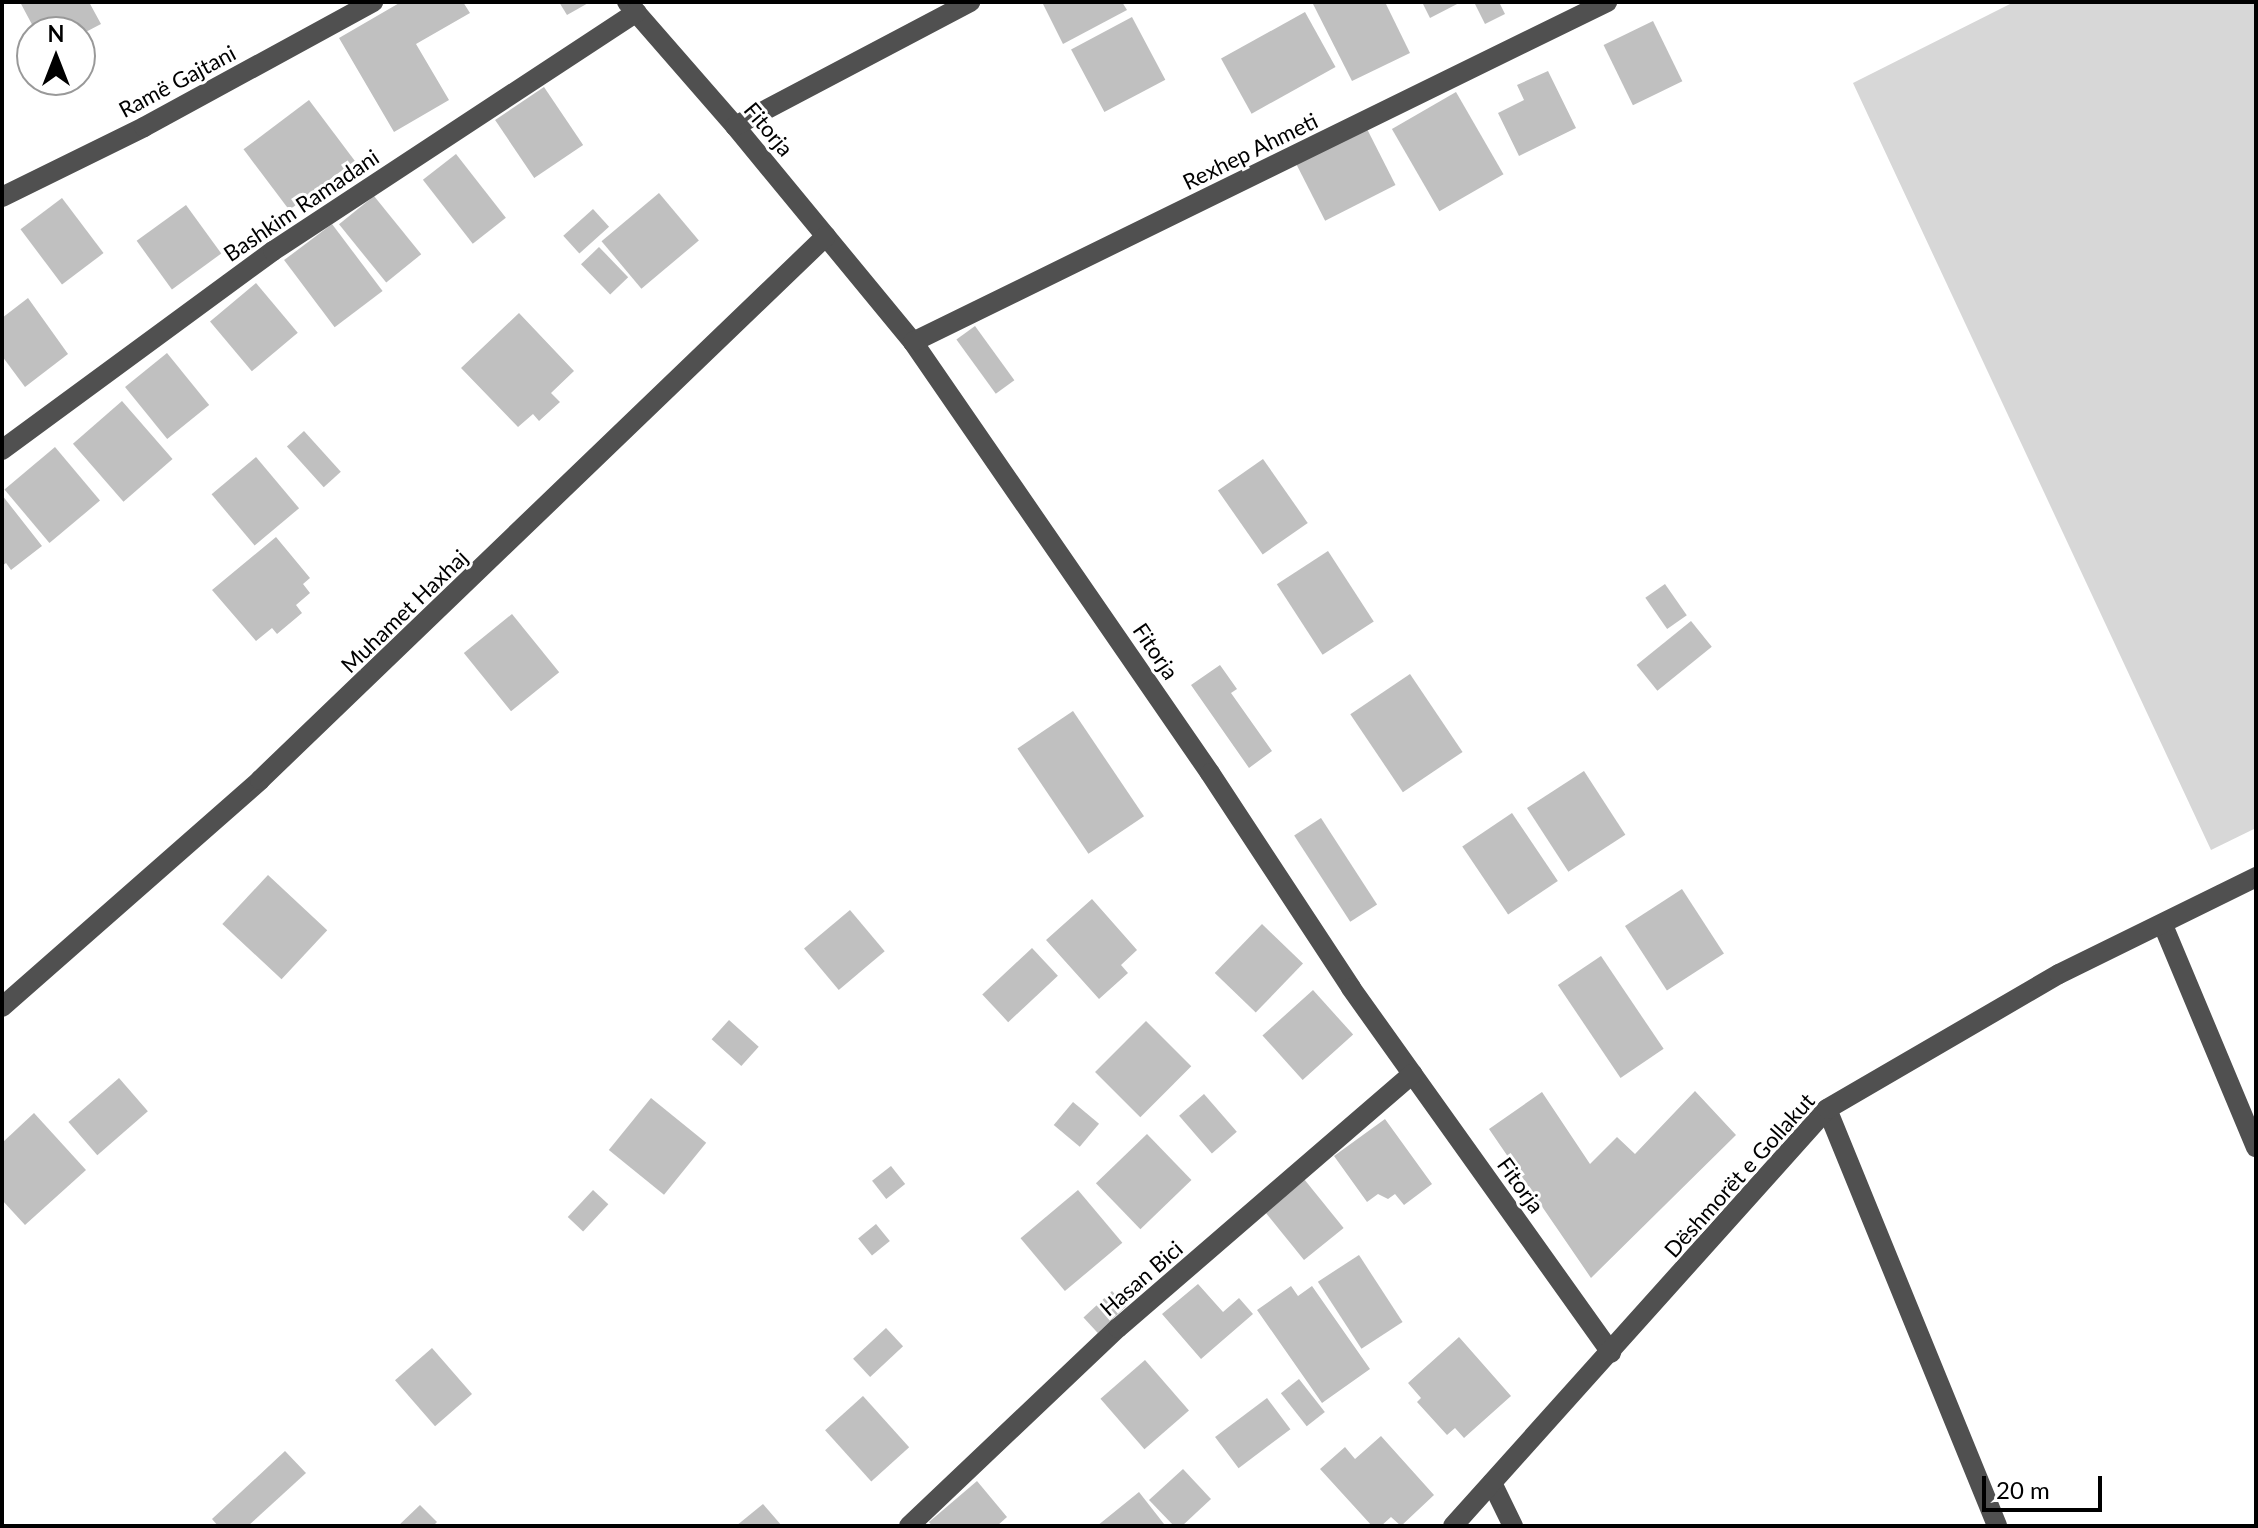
<!DOCTYPE html>
<meta charset="utf-8">
<style>
body{margin:0}
#map{position:relative;width:2258px;height:1528px;overflow:hidden;background:#fff;font-family:Lato,sans-serif}
div>[style]{position:absolute}
[style*='--x']{left:calc(var(--x)*1px);top:calc(var(--y)*1px);width:calc(var(--w)*1px);rotate:calc(var(--a)*1deg)}
.green>*{inset:0;background:#d7d7d7}
.building>*{inset:0;background:#c0c0c0;transform-origin:0 0}
.minor>*{height:20px;margin:-10px;padding:0 10px;transform-origin:10px;border-radius:10px;background:#505050}
span{translate:-50% -50%;white-space:nowrap;text-align:center;line-height:1.15;-webkit-text-stroke:6px #fff;paint-order:stroke}
.street-label{font-size:22px;color:#000}
.frame{position:absolute;inset:0;border:4px solid #000;pointer-events:none}
.north{position:absolute;left:16px;top:16px;width:80px;height:80px;box-sizing:border-box;background:#fff;border:2px solid #999;border-radius:50%;rotate:0deg;font-size:22px;font-weight:700;line-height:32px;text-align:center;color:#000}
.north::after{content:'';display:block;margin:auto;width:28px;height:36px;background:#000;clip-path:polygon(50% 0,100% 100%,50% 72%,0 100%)}
.scale{position:absolute;left:1982px;top:1476px;width:120px;height:36px;box-sizing:border-box;border:4px solid #000;border-top:0;padding-left:10px;font-size:24px;line-height:28px;white-space:nowrap;color:#000;-webkit-text-stroke:6px #fff;paint-order:stroke}
</style>
<div id="map">
<div class="green">
<i style="clip-path:polygon(2014px 2px,2256px 2px,2256px 828px,2211px 850px,1853px 83px)"></i>
</div>
<div class="building">
<i style="clip-path:polygon(20px 2px,89px 2px,101px 24px,80px 35px,80px 32px,36px 32px)"></i>
<i style="clip-path:polygon(401px 2px,463px 2px,470px 13px,416px 44px,449px 100px,394px 132px,339px 38px)"></i>
<i style="clip-path:polygon(559px 2px,590px 2px,567px 15px)"></i>
<i style="clip-path:polygon(1042px 2px,1122px 2px,1127px 10px,1063px 44px)"></i>
<i style="clip-path:polygon(1312px 2px,1385px 2px,1410px 53px,1352px 81px)"></i>
<i style="clip-path:polygon(1422px 2px,1461px 2px,1430px 18px)"></i>
<i style="clip-path:polygon(1474px 2px,1499px 2px,1505px 14px,1485px 24px)"></i>
<i style="left:1305px;top:12px;width:63px;height:96px;rotate:61deg"></i>
<i style="left:1132px;top:17px;width:71px;height:69px;rotate:62deg"></i>
<i style="left:1653px;top:21px;width:67px;height:55px;rotate:64deg"></i>
<i style="clip-path:polygon(1548px 71px,1576px 128px,1519px 156px,1498px 113px,1524px 100px,1517px 85px)"></i>
<i style="left:544px;top:87px;width:70px;height:59px;rotate:56deg"></i>
<i style="left:1456px;top:92px;width:95px;height:74px;rotate:60deg"></i>
<i style="left:309px;top:100px;width:76px;height:82px;rotate:53deg"></i>
<i style="left:1366px;top:127px;width:65px;height:79px;rotate:63deg"></i>
<i style="left:456px;top:154px;width:81px;height:42px;rotate:52deg"></i>
<i style="left:659px;top:193px;width:62px;height:75px;rotate:50deg"></i>
<i style="left:374px;top:196px;width:75px;height:45px;rotate:51deg"></i>
<i style="left:62px;top:198px;width:69px;height:52px;rotate:53deg"></i>
<i style="left:186px;top:205px;width:60px;height:61px;rotate:54deg"></i>
<i style="left:593px;top:209px;width:24px;height:40px;rotate:48deg"></i>
<i style="left:332px;top:224px;width:84px;height:60px;rotate:53deg"></i>
<i style="left:599px;top:247px;width:42px;height:25px;rotate:46deg"></i>
<i style="left:256px;top:283px;width:65px;height:60px;rotate:50deg"></i>
<i style="clip-path:polygon(28px 298px,68px 354px,25px 387px,2px 356px,2px 318px)"></i>
<i style="clip-path:polygon(519px 313px,574px 371px,551px 393px,560px 402px,539px 421px,533px 414px,518px 427px,461px 368px)"></i>
<i style="left:975px;top:326px;width:67px;height:23px;rotate:54deg"></i>
<i style="left:167px;top:353px;width:67px;height:54px;rotate:51deg"></i>
<i style="left:122px;top:401px;width:77px;height:65px;rotate:49deg"></i>
<i style="left:304px;top:431px;width:55px;height:23px;rotate:48deg"></i>
<i style="left:55px;top:447px;width:70px;height:66px;rotate:50deg"></i>
<i style="left:256px;top:457px;width:67px;height:58px;rotate:50deg"></i>
<i style="left:1263px;top:459px;width:78px;height:55px;rotate:55deg"></i>
<i style="clip-path:polygon(2px 495px,42px 546px,11px 570px,6px 563px,2px 566px)"></i>
<i style="clip-path:polygon(276px 537px,310px 578px,303px 584px,310px 593px,296px 605px,302px 613px,277px 634px,272px 628px,256px 641px,212px 590px)"></i>
<i style="left:1328px;top:551px;width:84px;height:61px;rotate:57deg"></i>
<i style="left:1665px;top:584px;width:38px;height:24px;rotate:55deg"></i>
<i style="left:512px;top:614px;width:75px;height:62px;rotate:51deg"></i>
<i style="left:1691px;top:621px;width:33px;height:70px;rotate:51deg"></i>
<i style="clip-path:polygon(1220px 665px,1237px 689px,1231px 693px,1272px 751px,1249px 768px,1191px 685px)"></i>
<i style="left:1410px;top:674px;width:94px;height:72px;rotate:56deg"></i>
<i style="left:1073px;top:711px;width:127px;height:67px;rotate:56deg"></i>
<i style="left:1584px;top:771px;width:76px;height:68px;rotate:57deg"></i>
<i style="left:1512px;top:813px;width:82px;height:60px;rotate:56deg"></i>
<i style="left:1321px;top:818px;width:103px;height:32px;rotate:57deg"></i>
<i style="left:268px;top:875px;width:81px;height:67px;rotate:43deg"></i>
<i style="left:1682px;top:889px;width:77px;height:68px;rotate:57deg"></i>
<i style="clip-path:polygon(1092px 899px,1137px 950px,1121px 965px,1128px 973px,1099px 999px,1046px 940px)"></i>
<i style="left:850px;top:910px;width:54px;height:60px;rotate:50deg"></i>
<i style="left:1262px;top:924px;width:57px;height:68px;rotate:44deg"></i>
<i style="left:1032px;top:948px;width:38px;height:68px;rotate:47deg"></i>
<i style="left:1601px;top:956px;width:112px;height:52px;rotate:56deg"></i>
<i style="left:1313px;top:990px;width:60px;height:68px;rotate:48deg"></i>
<i style="left:729px;top:1020px;width:40px;height:26px;rotate:42deg"></i>
<i style="left:1146px;top:1021px;width:64px;height:72px;rotate:45deg"></i>
<i style="left:119px;top:1078px;width:44px;height:67px;rotate:49deg"></i>
<i style="clip-path:polygon(1695px 1091px,1736px 1135px,1591px 1278px,1489px 1129px,1542px 1092px,1590px 1164px,1617px 1137px,1635px 1154px)"></i>
<i style="left:1204px;top:1094px;width:50px;height:33px;rotate:49deg"></i>
<i style="left:651px;top:1098px;width:71px;height:67px;rotate:39deg"></i>
<i style="left:1073px;top:1102px;width:34px;height:30px;rotate:40deg"></i>
<i style="clip-path:polygon(34px 1113px,86px 1170px,25px 1225px,2px 1200px,2px 1143px)"></i>
<i style="clip-path:polygon(1385px 1119px,1432px 1184px,1404px 1205px,1395px 1194px,1388px 1199px,1378px 1194px,1367px 1202px,1334px 1156px)"></i>
<i style="left:1147px;top:1134px;width:64px;height:71px;rotate:46deg"></i>
<i style="left:891px;top:1166px;width:23px;height:24px;rotate:52deg"></i>
<i style="left:1304px;top:1179px;width:63px;height:51px;rotate:51deg"></i>
<i style="left:593px;top:1190px;width:21px;height:37px;rotate:43deg"></i>
<i style="left:1078px;top:1190px;width:69px;height:75px;rotate:50deg"></i>
<i style="left:876px;top:1224px;width:22px;height:23px;rotate:51deg"></i>
<i style="left:1359px;top:1255px;width:80px;height:49px;rotate:57deg"></i>
<i style="clip-path:polygon(1198px 1284px,1223px 1312px,1239px 1298px,1253px 1314px,1201px 1359px,1162px 1314px)"></i>
<i style="clip-path:polygon(1291px 1286px,1298px 1296px,1312px 1286px,1370px 1369px,1322px 1403px,1257px 1310px)"></i>
<i style="left:1112px;top:1291px;width:21px;height:39px;rotate:47deg"></i>
<i style="left:886px;top:1328px;width:25px;height:45px;rotate:47deg"></i>
<i style="clip-path:polygon(1459px 1337px,1511px 1396px,1464px 1438px,1455px 1428px,1447px 1435px,1417px 1402px,1421px 1398px,1408px 1383px)"></i>
<i style="left:432px;top:1348px;width:61px;height:49px;rotate:49deg"></i>
<i style="left:1145px;top:1360px;width:67px;height:59px;rotate:49deg"></i>
<i style="left:1299px;top:1379px;width:42px;height:23px;rotate:52deg"></i>
<i style="left:863px;top:1396px;width:69px;height:51px;rotate:48deg"></i>
<i style="left:1267px;top:1398px;width:39px;height:65px;rotate:53deg"></i>
<i style="clip-path:polygon(1381px 1436px,1434px 1495px,1401px 1526px,1391px 1517px,1381px 1526px,1372px 1526px,1320px 1469px,1345px 1447px,1355px 1459px)"></i>
<i style="clip-path:polygon(285px 1451px,306px 1473px,248px 1526px,218px 1526px,212px 1519px)"></i>
<i style="clip-path:polygon(1183px 1469px,1211px 1499px,1182px 1526px,1174px 1526px,1149px 1500px)"></i>
<i style="clip-path:polygon(977px 1481px,1007px 1517px,997px 1526px,932px 1526px,929px 1522px)"></i>
<i style="clip-path:polygon(1139px 1492px,1164px 1524px,1097px 1526px)"></i>
<i style="clip-path:polygon(763px 1504px,782px 1526px,736px 1526px)"></i>
<i style="clip-path:polygon(420px 1505px,437px 1522px,433px 1526px,398px 1526px)"></i>
</div>
<div class="minor">
<i style="--x:627;--y:2;--w:164;--a:48.9"></i>
<i style="--x:735;--y:126;--w:280;--a:50.5"></i>
<i style="--x:913;--y:342;--w:523;--a:55.43"></i>
<i style="--x:1210;--y:773;--w:257;--a:56.7"></i>
<i style="--x:1351;--y:988;--w:448;--a:54.5"></i>
<i style="--x:735;--y:126;--w:266;--a:-27.8"></i>
<i style="--x:2;--y:197;--w:158;--a:-26.2"></i>
<i style="--x:144;--y:127;--w:261;--a:-28.6"></i>
<i style="--x:913;--y:342;--w:773;--a:-26.1"></i>
<i style="--x:2;--y:450;--w:336;--a:-36.3"></i>
<i style="--x:273;--y:251;--w:435;--a:-33.3"></i>
<i style="--x:2163;--y:925;--w:241;--a:67.3"></i>
<i style="--x:2;--y:1007;--w:344;--a:-41.3"></i>
<i style="--x:260;--y:780;--w:785;--a:-43.86"></i>
<i style="--x:1827;--y:1109;--w:450;--a:67.8"></i>
<i style="--x:1492;--y:1483;--w:48;--a:64"></i>
<i style="--x:909;--y:1526;--w:288;--a:-43.5"></i>
<i style="--x:1118;--y:1328;--w:389;--a:-40.8"></i>
<i style="--x:1453;--y:1526;--w:560;--a:-48.11"></i>
<i style="--x:1827;--y:1109;--w:268;--a:-30.2"></i>
<i style="--x:2059;--y:974;--w:220;--a:-26.2"></i>
</div>
<div class="street-label">
<span style="left:177px;top:81px;rotate:-28deg">Ramë Gajtani</span>
<span style="left:769px;top:129px;rotate:50deg">Fitorja</span>
<span style="left:1250px;top:151px;rotate:-26deg">Rexhep Ahmeti</span>
<span style="left:301px;top:205px;rotate:-34deg">Bashkim Ramadani</span>
<span style="left:404px;top:611px;rotate:-44deg">Muhamet Haxhaj</span>
<span style="left:1156px;top:651px;rotate:56deg">Fitorja</span>
<span style="left:1739px;top:1175px;rotate:-48deg">Dëshmorët e Gollakut</span>
<span style="left:1521px;top:1185px;rotate:54deg">Fitorja</span>
<span style="left:1141px;top:1278px;rotate:-41deg">Hasan Bici</span>
</div>
<div class="frame"></div>
<div class="north">N</div>
<div class="scale">20 m</div>
</div>
